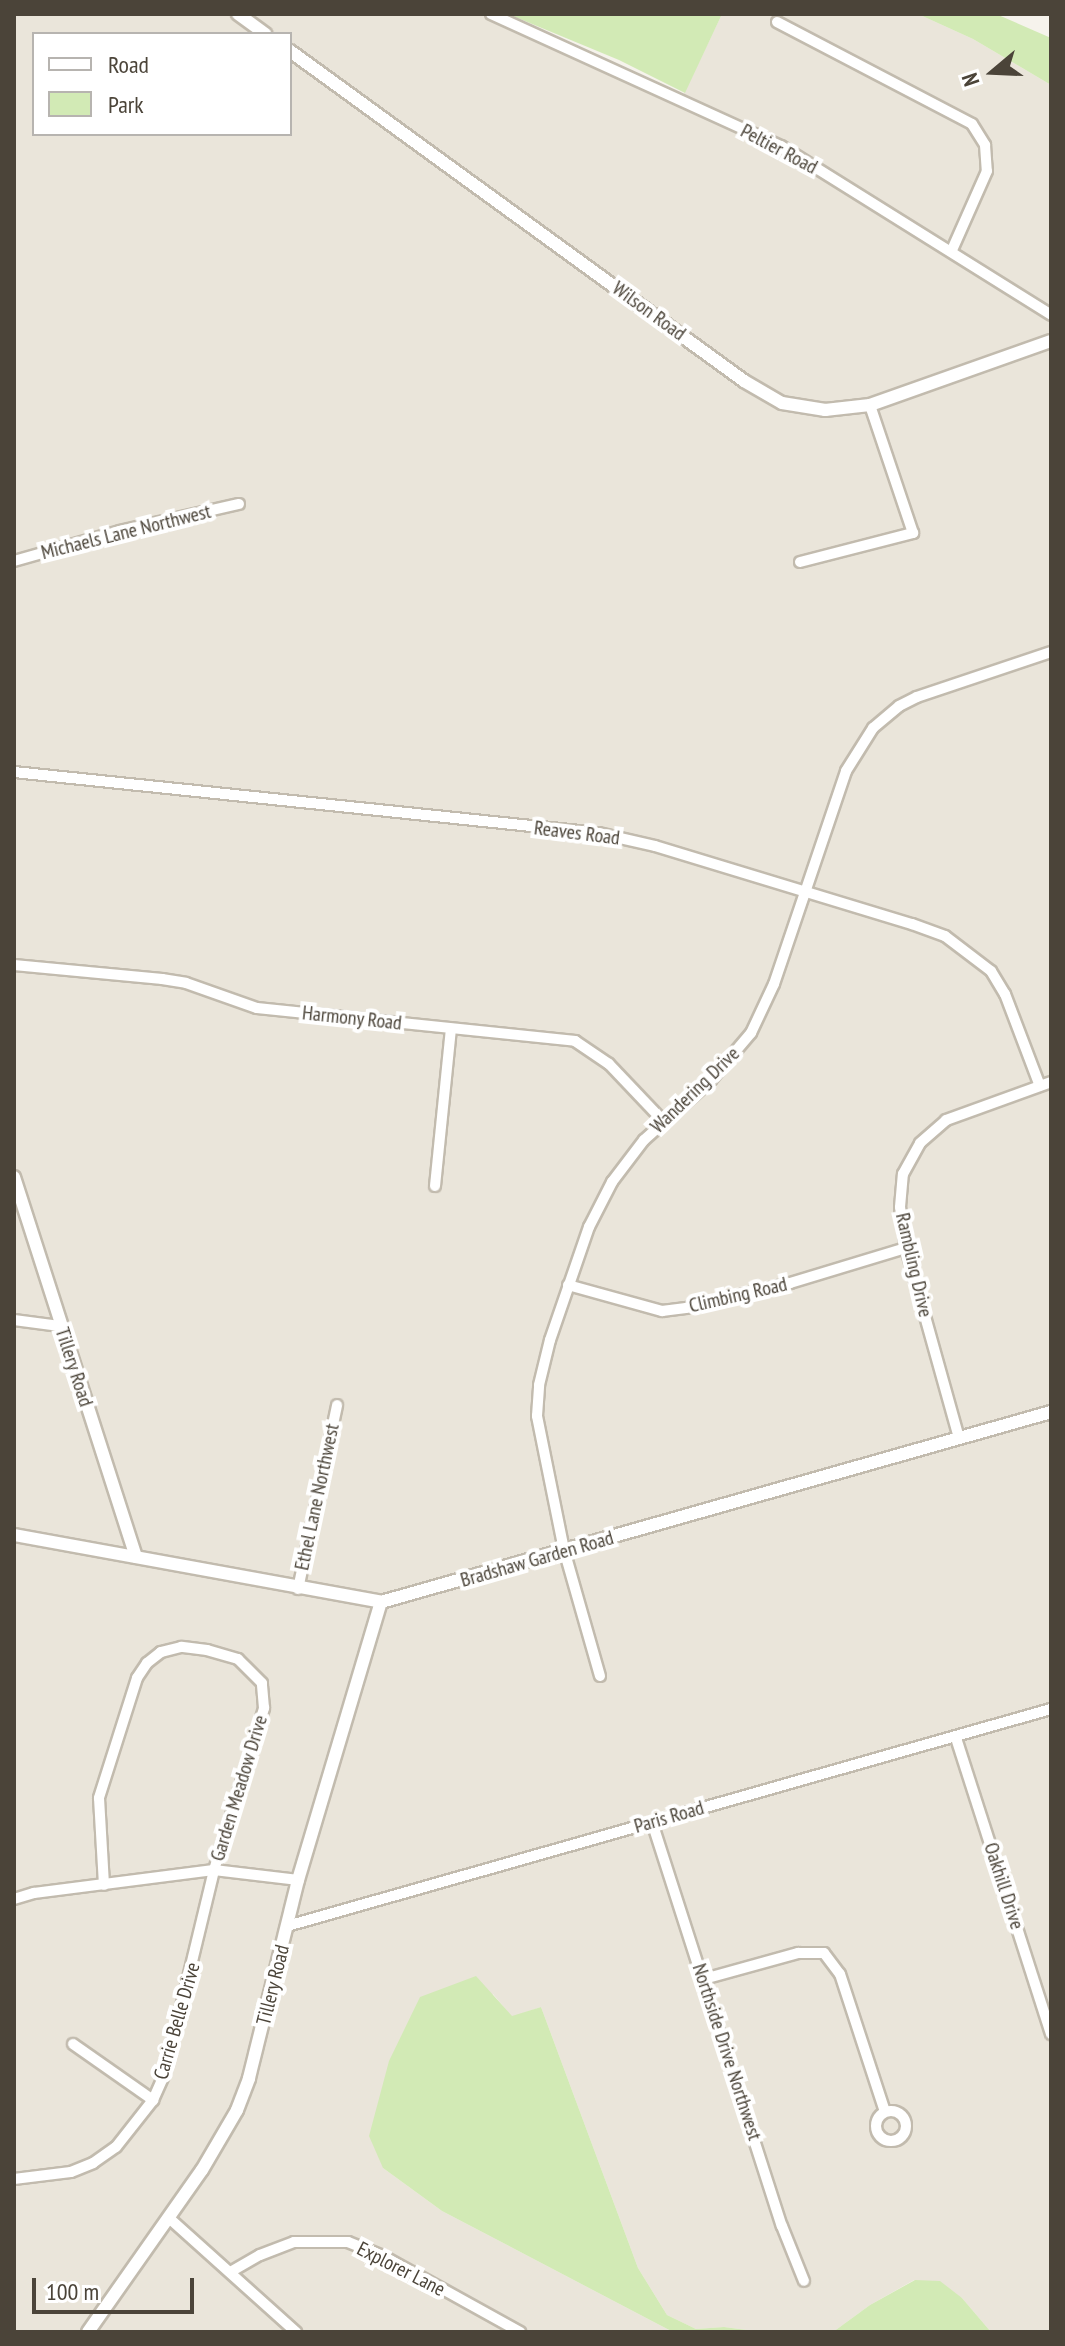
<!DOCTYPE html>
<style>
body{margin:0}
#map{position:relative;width:1065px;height:2346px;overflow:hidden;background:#f6f3ec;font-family:"PT Sans Narrow",sans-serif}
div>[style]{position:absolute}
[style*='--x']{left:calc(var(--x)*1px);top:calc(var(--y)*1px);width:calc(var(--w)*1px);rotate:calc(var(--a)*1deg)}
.residential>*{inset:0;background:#eae5da}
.green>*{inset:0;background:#d2eab5}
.roads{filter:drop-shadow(2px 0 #c2bbae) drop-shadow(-2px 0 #c2bbae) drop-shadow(0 2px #c2bbae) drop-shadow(0 -2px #c2bbae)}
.minor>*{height:10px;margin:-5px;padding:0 5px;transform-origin:5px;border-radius:5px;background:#fff}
.minor>.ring{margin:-5px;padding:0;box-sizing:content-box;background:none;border:10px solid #fff;border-radius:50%}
.tertiary>*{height:12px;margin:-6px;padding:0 6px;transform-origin:6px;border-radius:6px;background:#fff}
span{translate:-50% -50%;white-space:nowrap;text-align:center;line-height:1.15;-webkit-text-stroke:8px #fff;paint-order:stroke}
.street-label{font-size:20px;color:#4b4439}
.frame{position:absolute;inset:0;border:16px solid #4b4439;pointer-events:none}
.legend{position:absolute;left:32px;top:32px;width:260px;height:104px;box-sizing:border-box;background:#fff;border:2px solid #b7b4b0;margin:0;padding:10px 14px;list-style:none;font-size:24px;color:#4b4439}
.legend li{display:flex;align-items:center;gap:16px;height:40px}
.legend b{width:40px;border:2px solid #b7b4b0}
.north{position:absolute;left:953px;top:32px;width:80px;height:80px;-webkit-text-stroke:6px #fff;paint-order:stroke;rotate:251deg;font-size:22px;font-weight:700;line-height:32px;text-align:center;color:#4b4439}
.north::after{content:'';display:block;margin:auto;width:28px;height:36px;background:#4b4439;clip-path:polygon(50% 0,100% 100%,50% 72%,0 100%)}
.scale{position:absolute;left:32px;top:2278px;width:162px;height:36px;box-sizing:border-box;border:4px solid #4b4439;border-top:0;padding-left:10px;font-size:24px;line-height:28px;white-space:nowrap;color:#4b4439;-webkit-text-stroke:6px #fff;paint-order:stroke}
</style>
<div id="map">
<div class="residential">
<i style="clip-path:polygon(evenodd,14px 14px,480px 14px,678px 106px,722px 14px,918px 14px,973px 39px,1051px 85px,1051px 2332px,991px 2332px,962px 2298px,914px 2280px,870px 2305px,833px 2332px,762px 2332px,724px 2327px,696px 2329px,667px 2315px,638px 2268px,541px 2007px,512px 2017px,493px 1994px,383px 2168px,442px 2211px,673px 2332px,14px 2332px,14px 14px,34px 34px,290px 34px,290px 134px,34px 134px,34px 34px)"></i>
</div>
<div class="green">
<i style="clip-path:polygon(508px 14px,722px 14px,685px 93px,619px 60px)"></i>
<i style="clip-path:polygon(918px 14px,996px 14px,1051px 38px,1051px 85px,973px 39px)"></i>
<i style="clip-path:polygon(476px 1976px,512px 2016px,541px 2007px,638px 2268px,667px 2315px,696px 2329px,724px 2327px,762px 2332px,673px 2332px,442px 2211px,383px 2168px,369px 2136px,389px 2061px,420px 1997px)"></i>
<i style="clip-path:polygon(915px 2280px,940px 2281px,962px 2298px,991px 2332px,833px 2332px,870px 2305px)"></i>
</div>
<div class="roads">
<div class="minor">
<i style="--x:491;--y:14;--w:319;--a:24.5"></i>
<i style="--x:781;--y:146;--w:319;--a:32"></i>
<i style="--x:777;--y:22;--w:220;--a:27.6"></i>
<i style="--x:972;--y:124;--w:25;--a:58"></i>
<i style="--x:985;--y:145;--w:26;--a:86"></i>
<i style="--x:987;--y:171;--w:86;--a:113.9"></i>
<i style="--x:14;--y:561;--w:110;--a:-15.8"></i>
<i style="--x:120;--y:531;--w:122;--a:-12.8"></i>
<i style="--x:800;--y:562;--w:117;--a:-14.4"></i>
<i style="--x:913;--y:533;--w:135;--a:-108.6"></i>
<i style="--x:14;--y:772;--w:587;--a:5.96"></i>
<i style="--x:598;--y:833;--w:58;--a:12.8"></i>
<i style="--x:655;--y:846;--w:269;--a:16.9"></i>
<i style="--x:912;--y:924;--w:35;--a:20"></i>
<i style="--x:945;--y:936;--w:58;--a:37.3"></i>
<i style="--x:991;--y:971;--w:27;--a:59"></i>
<i style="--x:1005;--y:994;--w:98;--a:69.2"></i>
<i style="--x:14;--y:965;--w:149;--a:5.4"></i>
<i style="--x:162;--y:979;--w:24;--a:9"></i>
<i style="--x:186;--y:983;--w:75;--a:19.4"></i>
<i style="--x:257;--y:1008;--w:320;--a:5.9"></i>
<i style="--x:575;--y:1041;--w:41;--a:34.1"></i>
<i style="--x:609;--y:1064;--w:79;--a:46.5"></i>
<i style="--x:435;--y:1186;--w:158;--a:-84.2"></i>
<i style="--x:568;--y:1285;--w:98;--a:15.5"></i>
<i style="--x:662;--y:1311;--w:24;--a:-7"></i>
<i style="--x:686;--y:1308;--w:107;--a:-13.5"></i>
<i style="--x:790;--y:1283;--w:121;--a:-16.8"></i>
<i style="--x:14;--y:1320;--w:46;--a:7.4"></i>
<i style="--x:959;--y:1438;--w:197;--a:-105.6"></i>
<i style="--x:906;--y:1248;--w:41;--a:-98.3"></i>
<i style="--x:900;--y:1207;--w:33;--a:-85"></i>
<i style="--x:903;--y:1174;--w:35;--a:-61"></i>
<i style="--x:920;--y:1143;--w:35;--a:-41"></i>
<i style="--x:946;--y:1120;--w:112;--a:-19.9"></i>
<i style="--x:298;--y:1589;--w:188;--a:-78"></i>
<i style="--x:600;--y:1676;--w:131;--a:-105.9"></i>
<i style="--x:564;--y:1550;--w:137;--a:-101.4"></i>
<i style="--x:537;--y:1416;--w:31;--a:-86"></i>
<i style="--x:539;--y:1385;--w:46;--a:-76.3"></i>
<i style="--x:550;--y:1340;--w:120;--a:-71"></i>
<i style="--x:589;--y:1227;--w:51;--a:-62.9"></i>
<i style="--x:612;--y:1182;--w:53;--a:-52.7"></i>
<i style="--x:644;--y:1140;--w:90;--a:-41.8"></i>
<i style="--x:711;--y:1080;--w:62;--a:-49.6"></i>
<i style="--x:751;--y:1033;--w:54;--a:-64.9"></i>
<i style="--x:774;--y:984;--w:225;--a:-71.3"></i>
<i style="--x:846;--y:771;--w:51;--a:-57.9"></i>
<i style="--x:873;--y:728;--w:34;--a:-40"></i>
<i style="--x:899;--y:706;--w:20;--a:-27"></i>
<i style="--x:917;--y:697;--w:141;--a:-18.6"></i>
<i style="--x:956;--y:1738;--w:311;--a:72.2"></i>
<i style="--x:652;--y:1822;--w:424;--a:72.2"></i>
<i style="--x:782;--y:2226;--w:59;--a:68.2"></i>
<i style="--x:14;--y:1899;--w:21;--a:-17"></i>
<i style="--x:34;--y:1893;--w:181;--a:-7.3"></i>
<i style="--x:214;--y:1870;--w:85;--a:6.8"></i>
<i style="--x:287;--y:1926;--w:794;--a:-15.86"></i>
<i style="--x:704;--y:1979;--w:98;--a:-15.5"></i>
<i style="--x:798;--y:1953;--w:26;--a:0"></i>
<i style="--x:824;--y:1953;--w:26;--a:53"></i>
<i style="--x:840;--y:1974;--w:145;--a:71.9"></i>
<i style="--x:73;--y:2044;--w:98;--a:35"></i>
<i class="ring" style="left:876px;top:2111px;width:20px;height:20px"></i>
<i style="--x:14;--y:2179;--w:57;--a:-7"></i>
<i style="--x:71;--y:2172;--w:24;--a:-22"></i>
<i style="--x:93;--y:2163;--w:28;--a:-35"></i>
<i style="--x:116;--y:2147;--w:60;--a:-51.8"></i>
<i style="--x:153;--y:2100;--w:30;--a:-66"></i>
<i style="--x:165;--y:2073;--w:209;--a:-76.4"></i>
<i style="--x:214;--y:1870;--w:170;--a:-72.8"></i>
<i style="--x:264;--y:1708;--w:25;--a:-95"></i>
<i style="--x:262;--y:1683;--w:34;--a:-135"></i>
<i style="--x:238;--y:1659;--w:32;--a:-164"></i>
<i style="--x:207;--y:1650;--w:26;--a:-173"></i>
<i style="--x:181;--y:1647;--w:21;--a:166"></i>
<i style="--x:161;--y:1652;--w:18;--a:142"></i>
<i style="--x:147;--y:1663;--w:18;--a:124"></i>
<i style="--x:137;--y:1678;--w:126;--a:107.6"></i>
<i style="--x:99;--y:1798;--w:87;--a:86.7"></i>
<i style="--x:169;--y:2218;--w:171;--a:41.9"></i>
<i style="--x:232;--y:2271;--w:32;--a:-30"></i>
<i style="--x:260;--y:2255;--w:36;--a:-21"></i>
<i style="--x:294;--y:2242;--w:54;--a:0"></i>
<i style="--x:348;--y:2242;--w:38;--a:22"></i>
<i style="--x:383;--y:2256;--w:157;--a:29"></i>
</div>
<div class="tertiary">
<i style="--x:238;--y:14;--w:34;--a:36"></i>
<i style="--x:290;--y:51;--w:561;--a:36.01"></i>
<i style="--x:744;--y:381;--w:44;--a:30.1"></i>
<i style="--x:782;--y:403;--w:44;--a:9.2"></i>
<i style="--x:825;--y:410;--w:45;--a:-6.3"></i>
<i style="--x:870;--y:405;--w:192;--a:-19.5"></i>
<i style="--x:14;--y:1177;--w:399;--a:72.2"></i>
<i style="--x:14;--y:1535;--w:373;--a:10.3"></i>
<i style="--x:381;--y:1602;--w:696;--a:-15.83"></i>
<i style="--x:88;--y:2332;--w:198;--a:-54.9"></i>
<i style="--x:202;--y:2170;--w:69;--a:-59.7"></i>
<i style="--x:237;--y:2110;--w:34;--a:-69"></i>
<i style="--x:249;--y:2078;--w:204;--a:-76.1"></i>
<i style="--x:298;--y:1880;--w:290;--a:-73.4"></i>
</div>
</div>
<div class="street-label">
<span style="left:779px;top:149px;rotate:28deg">Peltier Road</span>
<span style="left:649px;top:311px;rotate:36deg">Wilson Road</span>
<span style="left:126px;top:532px;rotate:-14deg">Michaels Lane Northwest</span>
<span style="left:577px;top:833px;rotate:7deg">Reaves Road</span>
<span style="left:352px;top:1018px;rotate:6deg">Harmony Road</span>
<span style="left:695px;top:1090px;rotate:-44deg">Wandering Drive</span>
<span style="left:914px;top:1265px;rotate:77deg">Rambling Drive</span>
<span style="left:738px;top:1295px;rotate:-13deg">Climbing Road</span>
<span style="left:74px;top:1367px;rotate:72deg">Tillery Road</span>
<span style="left:317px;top:1497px;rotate:-78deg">Ethel Lane Northwest</span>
<span style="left:537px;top:1559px;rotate:-16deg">Bradshaw Garden Road</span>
<span style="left:239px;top:1788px;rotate:-73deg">Garden Meadow Drive</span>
<span style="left:669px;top:1817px;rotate:-16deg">Paris Road</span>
<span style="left:1004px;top:1886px;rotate:72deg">Oakhill Drive</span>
<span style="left:273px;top:1985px;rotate:-76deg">Tillery Road</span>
<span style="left:177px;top:2021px;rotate:-74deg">Carrie Belle Drive</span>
<span style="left:727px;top:2052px;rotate:72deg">Northside Drive Northwest</span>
<span style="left:401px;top:2269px;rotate:27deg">Explorer Lane</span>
</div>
<div class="frame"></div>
<ul class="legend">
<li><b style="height:10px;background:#fff"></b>Road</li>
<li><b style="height:22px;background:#d2eab5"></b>Park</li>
</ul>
<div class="north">N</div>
<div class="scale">100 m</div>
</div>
